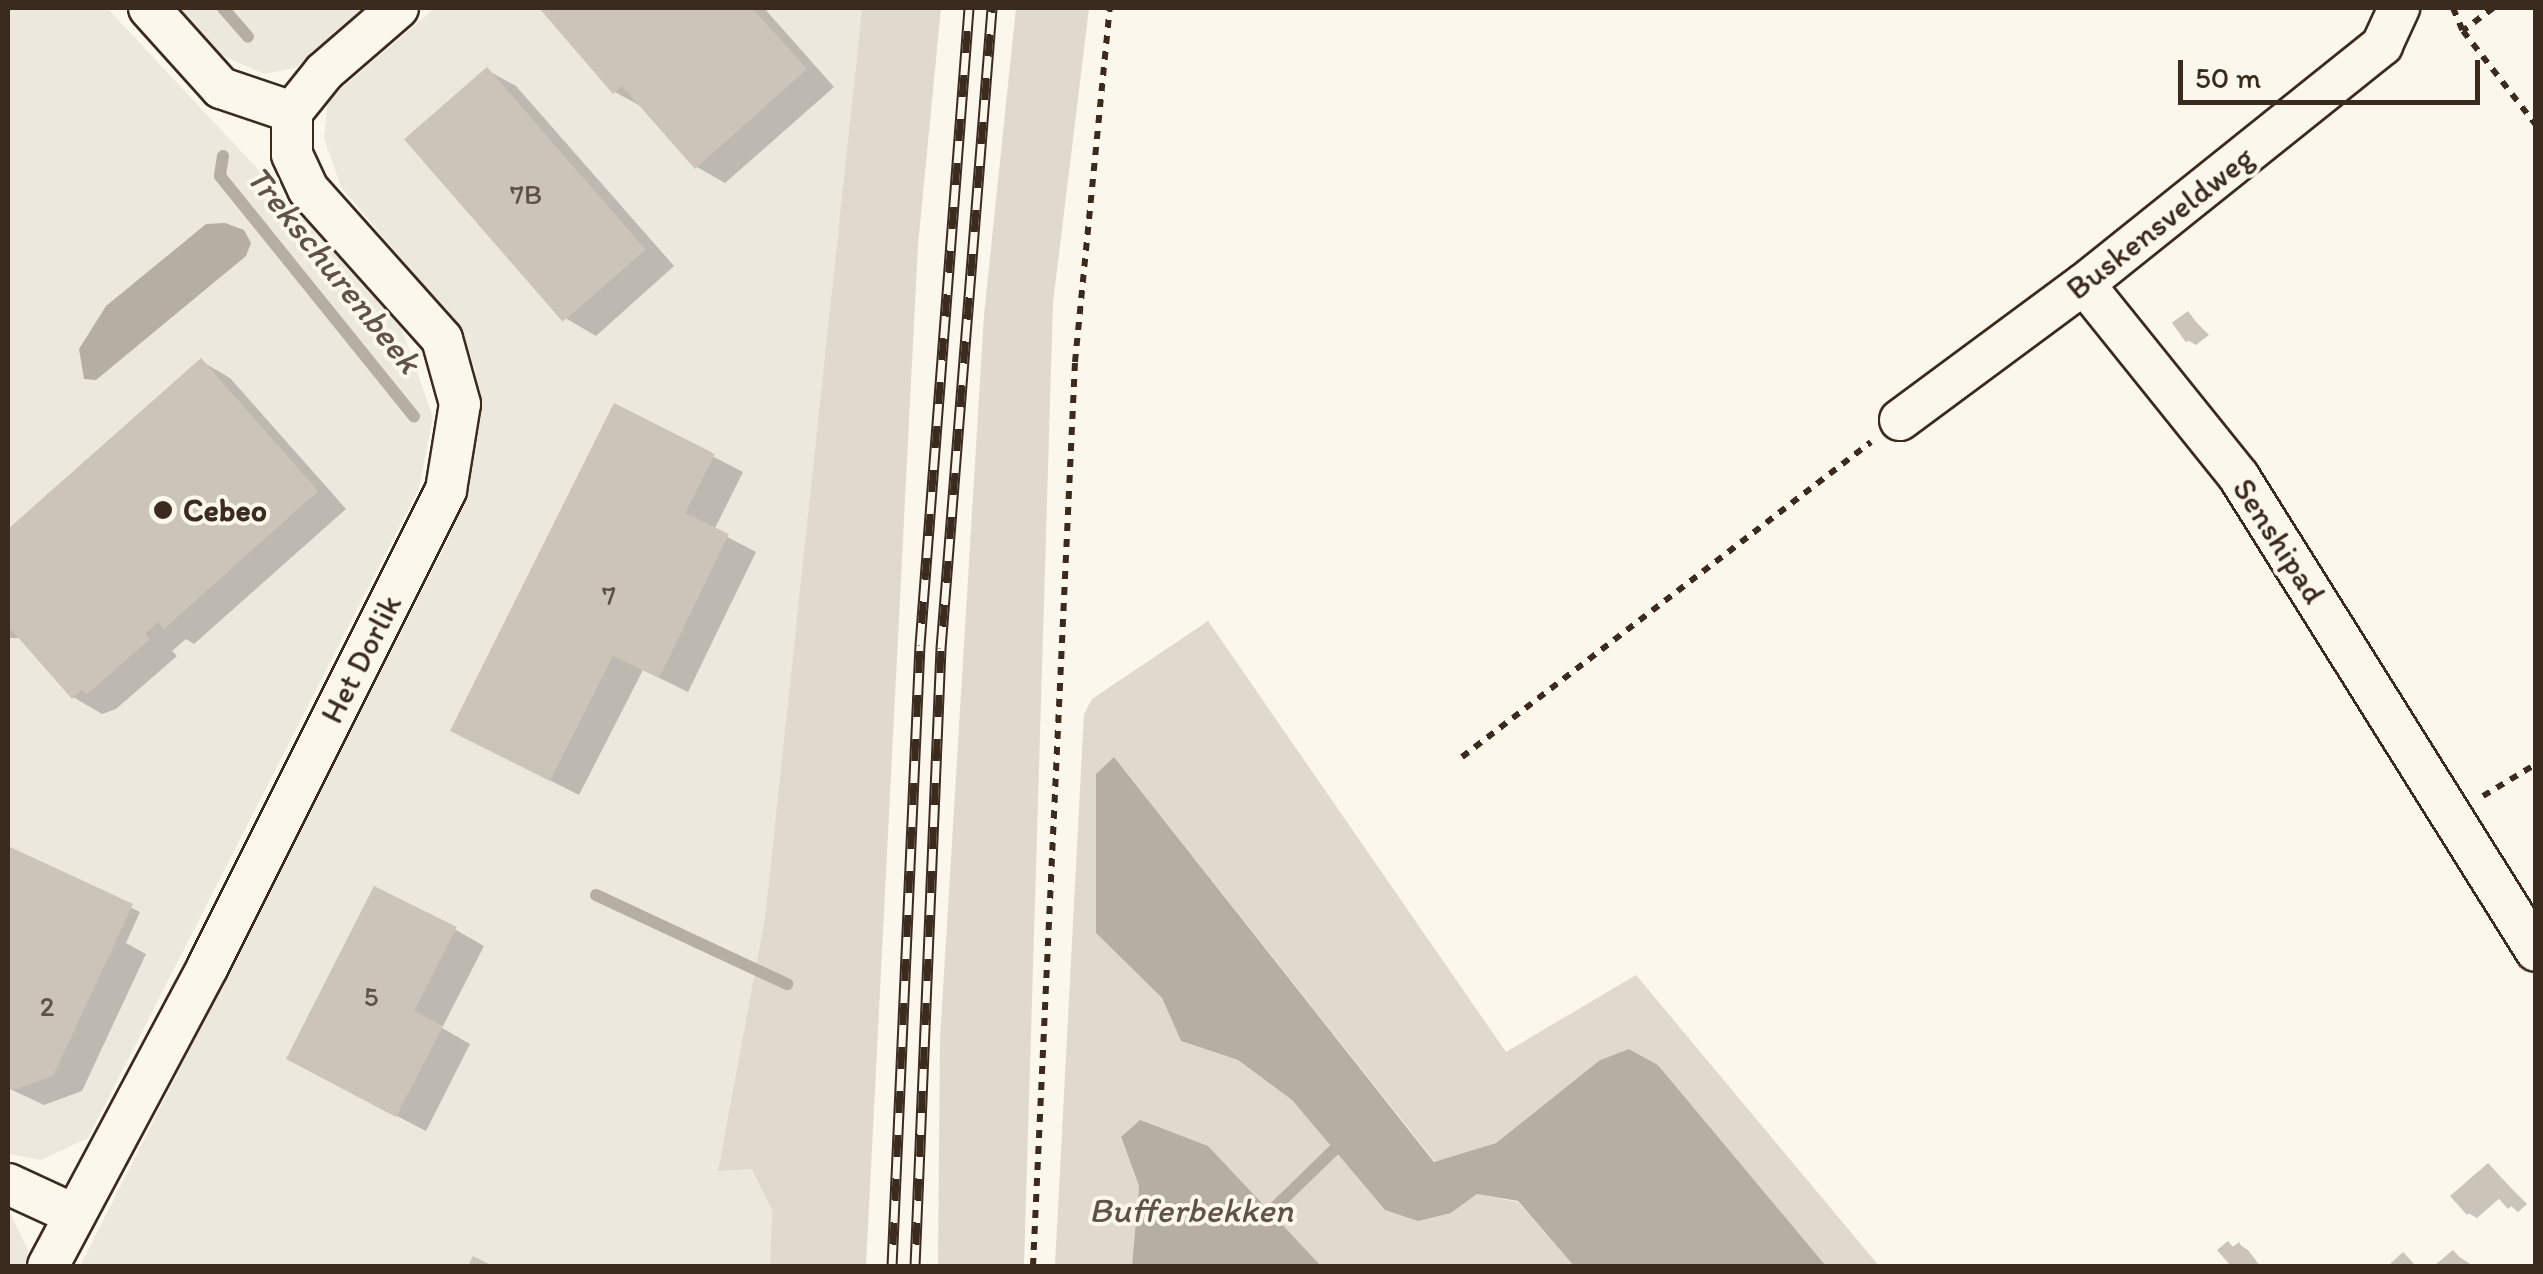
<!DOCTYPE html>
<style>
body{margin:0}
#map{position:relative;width:2543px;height:1274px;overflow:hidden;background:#fbf7ec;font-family:Itim,sans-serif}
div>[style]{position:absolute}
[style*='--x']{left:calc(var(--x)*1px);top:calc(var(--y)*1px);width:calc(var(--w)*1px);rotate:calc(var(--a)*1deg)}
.built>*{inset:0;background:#ede8dd}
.green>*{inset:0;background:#dfd9ce}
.water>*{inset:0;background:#b6aea2}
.shadow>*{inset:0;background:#0003}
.stream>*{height:12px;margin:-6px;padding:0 6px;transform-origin:6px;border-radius:6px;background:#b6aea2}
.building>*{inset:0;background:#ccc4b9;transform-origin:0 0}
.path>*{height:6px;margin-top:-3px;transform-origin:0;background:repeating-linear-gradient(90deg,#3b2a1e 0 8px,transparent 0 16px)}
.roads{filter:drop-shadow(2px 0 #3b2a1e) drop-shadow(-2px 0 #3b2a1e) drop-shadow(0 2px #3b2a1e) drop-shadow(0 -2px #3b2a1e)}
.minor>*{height:40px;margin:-20px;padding:0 20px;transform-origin:20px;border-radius:20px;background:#fbf7ec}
.rail>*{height:11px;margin-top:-5.5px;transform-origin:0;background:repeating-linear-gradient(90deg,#fbf7ec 0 22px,#3b2a1e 0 44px);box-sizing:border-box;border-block:2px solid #3b2a1e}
.dots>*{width:28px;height:28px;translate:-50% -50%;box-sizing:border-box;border:5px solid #fbf7ec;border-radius:50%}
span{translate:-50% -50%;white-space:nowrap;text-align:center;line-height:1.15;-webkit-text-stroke:8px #fbf7ec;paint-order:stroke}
.number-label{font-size:28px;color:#5f5045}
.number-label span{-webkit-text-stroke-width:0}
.street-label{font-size:32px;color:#3b2a1e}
.poi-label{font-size:32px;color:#3b2a1e;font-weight:700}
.left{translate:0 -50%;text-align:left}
.water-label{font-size:35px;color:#605246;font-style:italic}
.frame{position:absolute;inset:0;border:10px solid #3b2a1e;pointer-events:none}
.scale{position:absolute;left:2178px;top:60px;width:302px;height:45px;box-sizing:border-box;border:5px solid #3b2a1e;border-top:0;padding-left:12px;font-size:30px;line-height:35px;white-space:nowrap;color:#3b2a1e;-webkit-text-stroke:8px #fbf7ec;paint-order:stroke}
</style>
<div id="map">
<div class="built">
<i style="clip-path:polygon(8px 8px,107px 8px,398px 319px,433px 417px,419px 488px,88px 1138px,41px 1160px,8px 1154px)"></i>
<i style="clip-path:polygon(177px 8px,365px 8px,295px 68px,264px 74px,221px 55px)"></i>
<i style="clip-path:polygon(435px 8px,862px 8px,765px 917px,718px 1171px,750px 1169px,772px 1210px,770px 1266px,80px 1266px,451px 533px,470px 473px,479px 420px,475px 368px,441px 306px,341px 187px,324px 138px,328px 100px)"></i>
<i style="clip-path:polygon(8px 1208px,28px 1250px,25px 1266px,8px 1266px)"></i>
</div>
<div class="green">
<i style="clip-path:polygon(862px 8px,941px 8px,918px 245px,866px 1266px,770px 1266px,772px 1210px,751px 1169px,718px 1171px,765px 917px)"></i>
<i style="clip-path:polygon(1016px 8px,1089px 8px,1053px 303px,1024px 1266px,938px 1266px,940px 1039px,984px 315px)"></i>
<i style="clip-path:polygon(1208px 621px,1506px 1052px,1636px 975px,1879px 1266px,1826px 1266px,1658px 1065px,1629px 1049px,1600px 1060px,1496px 1143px,1435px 1162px,1114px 757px,1096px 933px,1162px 998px,1181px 1041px,1238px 1060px,1292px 1100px,1385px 1210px,1451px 1213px,1477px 1194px,1518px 1202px,1574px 1266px,1321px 1266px,1174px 1133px,1149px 1128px,1121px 1138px,1139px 1186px,1132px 1266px,1055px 1266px,1084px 714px,1092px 699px)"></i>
</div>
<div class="water">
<i style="clip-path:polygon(225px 223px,244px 230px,251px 243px,246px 256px,96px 380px,84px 379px,79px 349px,106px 306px,206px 224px)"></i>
<i style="clip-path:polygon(1114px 757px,1434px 1162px,1496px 1143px,1600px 1060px,1629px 1049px,1658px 1065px,1826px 1266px,1574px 1266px,1518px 1201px,1477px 1194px,1451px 1213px,1418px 1221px,1385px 1210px,1292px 1100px,1238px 1060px,1181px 1041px,1162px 998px,1096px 933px,1096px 774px)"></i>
<i style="clip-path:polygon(1140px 1120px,1208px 1146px,1321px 1266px,1132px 1266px,1139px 1186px,1121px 1137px)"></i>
</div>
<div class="shadow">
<i style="clip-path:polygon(543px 8px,764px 8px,834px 87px,725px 183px,697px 167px,644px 108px,615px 92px)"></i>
<i style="clip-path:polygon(487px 70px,516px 86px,674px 266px,596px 336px,567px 319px)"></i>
<i style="clip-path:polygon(2188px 314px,2209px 335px,2196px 345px,2187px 340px)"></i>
<i style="clip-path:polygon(201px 361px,230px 378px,346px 509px,194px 644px,186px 639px,172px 651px,177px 656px,116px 709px,102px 714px,73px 697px,21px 638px,8px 638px,8px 532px)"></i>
<i style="clip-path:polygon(615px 406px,743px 472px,714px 530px,756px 552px,688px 692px,643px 670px,579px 795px,482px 746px)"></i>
<i style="clip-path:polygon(8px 849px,140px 912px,126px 943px,146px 954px,82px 1091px,44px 1105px,8px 1088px)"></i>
<i style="clip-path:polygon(456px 930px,484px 946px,442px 1028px,470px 1044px,426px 1131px,318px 1075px)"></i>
<i style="clip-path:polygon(2489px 1166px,2527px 1204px,2518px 1212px,2501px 1197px,2477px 1218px,2468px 1213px)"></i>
<i style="clip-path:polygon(2239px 1244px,2248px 1250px,2260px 1266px,2234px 1266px,2221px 1251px)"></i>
<i style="clip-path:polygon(2453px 1253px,2472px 1265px,2474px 1266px,2438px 1266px)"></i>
</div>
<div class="stream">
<i style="--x:223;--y:8;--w:38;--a:49"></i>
<i style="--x:223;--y:156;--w:20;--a:99"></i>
<i style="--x:220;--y:176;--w:309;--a:51.1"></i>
<i style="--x:596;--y:895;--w:211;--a:25"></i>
<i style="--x:1270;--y:1212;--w:89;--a:-44.1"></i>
</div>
<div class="building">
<i style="clip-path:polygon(539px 8px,752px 8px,807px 69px,695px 169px,622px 86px,613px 94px)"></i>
<i style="left:487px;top:67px;width:242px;height:110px;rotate:49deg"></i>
<i style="left:2188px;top:311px;width:24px;height:20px;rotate:54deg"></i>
<i style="clip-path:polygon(201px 358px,318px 491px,164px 629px,158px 622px,145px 634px,150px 639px,86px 695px,82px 690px,72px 699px,8px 626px,8px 529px)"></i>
<i style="clip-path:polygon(614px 403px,715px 454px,685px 513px,729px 534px,659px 678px,613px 656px,550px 781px,450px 731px)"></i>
<i style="clip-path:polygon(8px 846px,133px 904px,53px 1076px,13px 1090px,8px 1088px)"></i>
<i style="clip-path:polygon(374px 886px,457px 927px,414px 1011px,443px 1026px,396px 1117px,286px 1059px)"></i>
<i style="clip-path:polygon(2488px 1163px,2520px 1198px,2508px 1209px,2493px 1192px,2467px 1215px,2450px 1196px)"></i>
<i style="clip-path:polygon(2228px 1241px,2233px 1247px,2239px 1242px,2252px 1266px,2261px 1266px,2231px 1266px,2217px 1250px)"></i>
<i style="clip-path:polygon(2453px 1250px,2467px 1266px,2434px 1266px)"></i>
<i style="clip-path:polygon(2403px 1252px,2416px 1266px,2388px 1266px)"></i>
<i style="clip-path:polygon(473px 1256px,493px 1266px,468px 1266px)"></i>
</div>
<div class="path">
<i style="--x:2453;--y:8;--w:25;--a:67"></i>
<i style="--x:2493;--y:8;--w:38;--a:143"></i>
<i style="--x:2463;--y:31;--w:119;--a:52.2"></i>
<i style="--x:1462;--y:757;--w:516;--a:-37.6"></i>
<i style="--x:2483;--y:796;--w:62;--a:-31.1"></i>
<i style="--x:1033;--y:1266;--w:905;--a:-87.34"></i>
<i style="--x:1075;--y:362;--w:356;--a:-84.4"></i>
</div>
<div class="roads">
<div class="minor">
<i style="--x:149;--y:8;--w:108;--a:48"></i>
<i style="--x:221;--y:88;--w:75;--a:18.7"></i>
<i style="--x:2084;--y:284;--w:248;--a:51.2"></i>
<i style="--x:2239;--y:477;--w:559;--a:57.93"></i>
<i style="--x:1900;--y:420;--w:229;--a:-36.5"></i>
<i style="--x:2084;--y:284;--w:382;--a:-38.7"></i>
<i style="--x:2382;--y:45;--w:41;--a:-65.3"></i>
<i style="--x:8;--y:1184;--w:72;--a:24.8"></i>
<i style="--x:48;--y:1266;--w:340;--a:-61.9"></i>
<i style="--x:208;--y:966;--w:532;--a:-63.43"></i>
<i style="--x:446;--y:490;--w:87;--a:-80.8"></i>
<i style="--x:460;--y:404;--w:67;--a:-105.5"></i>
<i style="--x:442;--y:339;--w:201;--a:-131.8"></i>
<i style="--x:308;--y:189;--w:38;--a:-115"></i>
<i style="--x:292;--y:154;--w:42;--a:-90"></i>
<i style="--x:292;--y:112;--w:51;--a:-51.3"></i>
<i style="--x:324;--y:72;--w:98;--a:-40.9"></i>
</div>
</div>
<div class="rail">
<i style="--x:892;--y:1266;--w:622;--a:-87.42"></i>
<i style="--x:920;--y:645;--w:639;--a:-85.6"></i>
<i style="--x:915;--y:1266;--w:619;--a:-87.59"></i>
<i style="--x:941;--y:648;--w:642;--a:-85.44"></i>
</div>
<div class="dots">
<i style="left:163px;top:510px;background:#3b2a1e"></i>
</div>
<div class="number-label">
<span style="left:526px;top:194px">7B</span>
<span style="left:609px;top:595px">7</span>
<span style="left:371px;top:996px">5</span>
<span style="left:47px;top:1006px">2</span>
</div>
<div class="street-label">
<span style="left:2160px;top:223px;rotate:-38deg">Buskensveldweg</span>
<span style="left:2279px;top:541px;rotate:57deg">Senshipad</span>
<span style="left:361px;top:659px;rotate:-63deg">Het Dorlik</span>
</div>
<div class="poi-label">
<span class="left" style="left:183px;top:510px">Cebeo</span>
</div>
<div class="water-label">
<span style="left:334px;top:269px;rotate:51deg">Trekschurenbeek</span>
<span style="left:1191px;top:1210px">Bufferbekken</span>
</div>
<div class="frame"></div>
<div class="scale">50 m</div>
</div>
